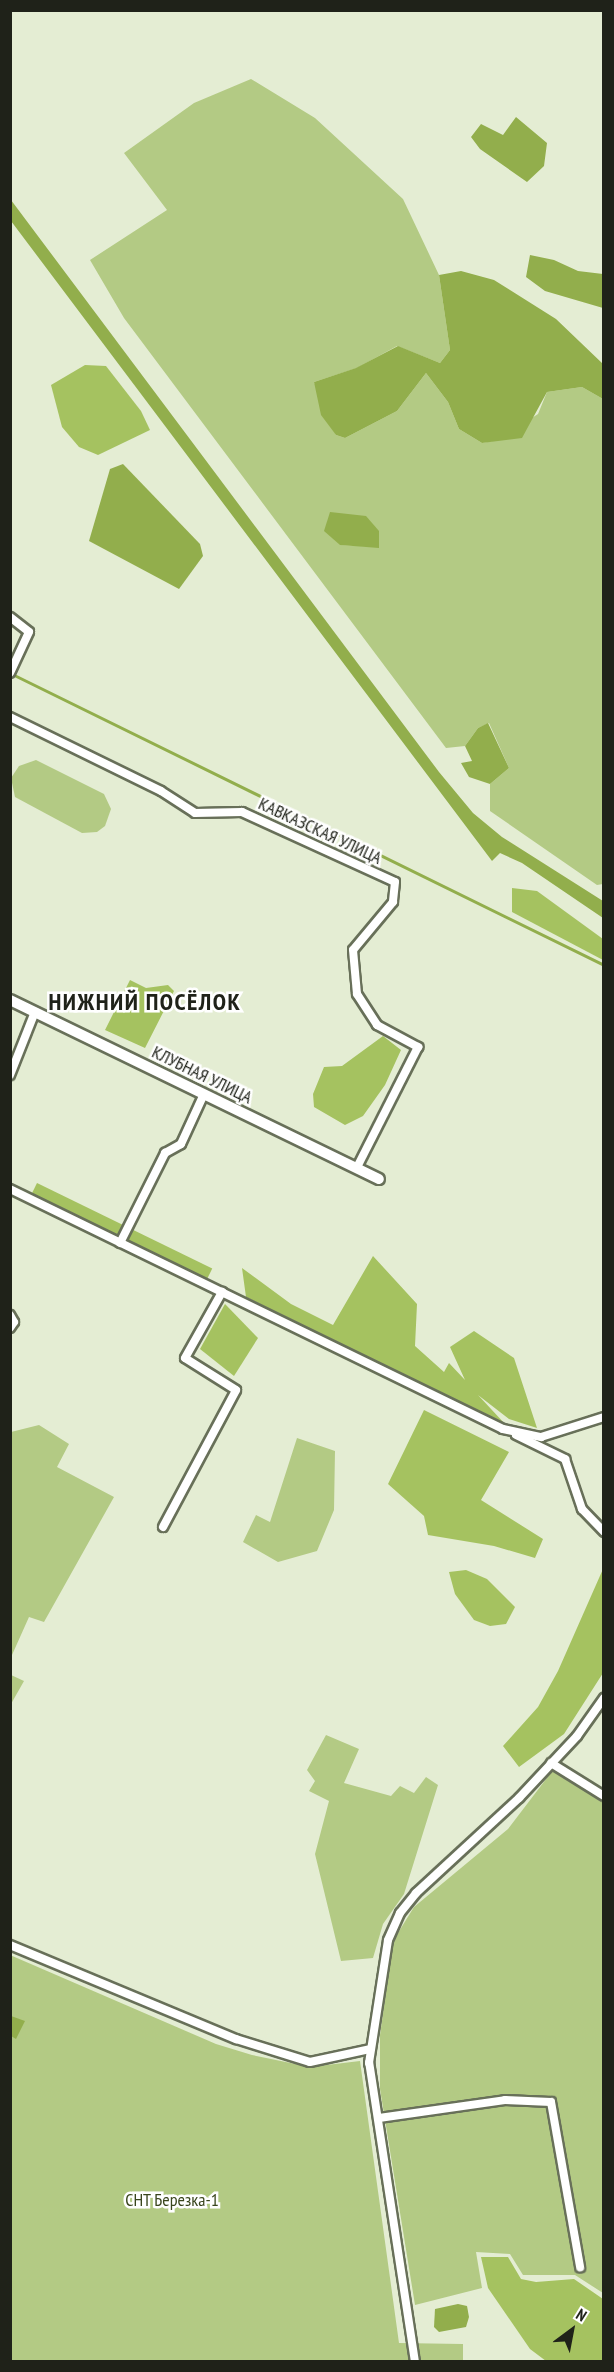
<!DOCTYPE html>
<meta charset="utf-8">
<style>
body{margin:0}
#map{position:relative;width:614px;height:2372px;overflow:hidden;background:#e4edd3;font-family:"PT Sans Narrow",sans-serif}
div>[style]{position:absolute}
[style*='--x']{left:calc(var(--x)*1px);top:calc(var(--y)*1px);width:calc(var(--w)*1px);rotate:calc(var(--a)*1deg)}
.green>*{inset:0;background:#b3ca84}
.forest>*{inset:0;background:#a5c260;transform-origin:0 0}
.water>*{inset:0;background:#92ae4c}
.stream>*{height:3px;margin:-1.5px;padding:0 1.5px;transform-origin:1.5px;border-radius:1.5px;background:#92ae4c}
.roads{filter:drop-shadow(2px 0 #687059) drop-shadow(-2px 0 #687059) drop-shadow(0 2px #687059) drop-shadow(0 -2px #687059)}
.street>*{height:8px;margin:-4px;padding:0 4px;transform-origin:4px;border-radius:4px;background:#fff}
.secondary>*{height:10px;margin:-5px;padding:0 5px;transform-origin:5px;border-radius:5px;background:#fff}
span{translate:-50% -50%;white-space:nowrap;text-align:center;line-height:1.15;-webkit-text-stroke:5px #fff;paint-order:stroke}
.street-label{font-size:18px;color:#1f2219}
.park-label{font-size:18px;color:#3a461d}
.district-label{font-size:24px;color:#1f2219;font-weight:700;letter-spacing:1.5px}
.frame{position:absolute;inset:0;border:12px solid #1f2219;pointer-events:none}
.north{position:absolute;left:542px;top:2300px;width:60px;height:60px;-webkit-text-stroke:4px #fff;paint-order:stroke;rotate:32deg;font-size:16px;font-weight:700;line-height:24px;text-align:center;color:#1f2219}
.north::after{content:'';display:block;margin:auto;width:21px;height:27px;background:#1f2219;clip-path:polygon(50% 0,100% 100%,50% 72%,0 100%)}
</style>
<div id="map">
<div class="green">
<i style="clip-path:polygon(evenodd,251px 79px,315px 118px,403px 199px,439px 275px,450px 350px,440px 363px,397px 346px,357px 368px,314px 382px,336px 435px,345px 438px,397px 411px,426px 373px,448px 402px,459px 429px,482px 443px,498px 440px,538px 414px,547px 392px,582px 387px,603px 399px,603px 884px,597px 885px,490px 811px,490px 784px,509px 768px,489px 723px,478px 728px,465px 746px,446px 748px,124px 318px,90px 260px,167px 210px,124px 153px,194px 103px,251px 79px,379px 531px,379px 547px,341px 545px,379px 531px)"></i>
<i style="clip-path:polygon(36px 760px,104px 794px,111px 809px,105px 826px,97px 832px,82px 833px,15px 797px,11px 778px,19px 766px)"></i>
<i style="clip-path:polygon(39px 1425px,69px 1444px,57px 1467px,114px 1497px,44px 1622px,29px 1617px,12px 1655px,11px 1432px)"></i>
<i style="clip-path:polygon(297px 1438px,335px 1451px,334px 1510px,317px 1551px,278px 1562px,243px 1542px,256px 1515px,270px 1522px)"></i>
<i style="clip-path:polygon(11px 1675px,24px 1681px,11px 1704px)"></i>
<i style="clip-path:polygon(326px 1735px,359px 1749px,344px 1783px,391px 1796px,400px 1786px,414px 1793px,426px 1777px,438px 1785px,404px 1894px,383px 1924px,373px 1958px,341px 1961px,315px 1854px,329px 1801px,309px 1791px,315px 1781px,307px 1770px)"></i>
<i style="clip-path:polygon(553px 1770px,603px 1802px,603px 2293px,575px 2275px,523px 2275px,510px 2254px,476px 2252px,482px 2288px,415px 2305px,380px 2089px,380px 2035px,393px 1941px,414px 1907px,508px 1829px)"></i>
<i style="clip-path:polygon(10px 1955px,216px 2044px,252px 2055px,310px 2067px,360px 2061px,399px 2343px,463px 2344px,463px 2361px,11px 2361px)"></i>
</div>
<div class="forest">
<i style="clip-path:polygon(85px 365px,106px 366px,141px 411px,150px 430px,98px 455px,79px 447px,62px 427px,51px 385px)"></i>
<i style="clip-path:polygon(512px 888px,537px 891px,603px 939px,603px 960px,512px 912px)"></i>
<i style="clip-path:polygon(130px 980px,146px 988px,168px 985px,174px 991px,145px 1048px,105px 1030px)"></i>
<i style="clip-path:polygon(383px 1036px,401px 1050px,385px 1085px,363px 1116px,345px 1125px,314px 1107px,313px 1094px,324px 1067px,342px 1066px)"></i>
<i style="left:37px;top:1183px;width:195px;height:12px;rotate:26deg"></i>
<i style="clip-path:polygon(373px 1256px,417px 1304px,415px 1346px,444px 1372px,449px 1363px,465px 1380px,450px 1347px,474px 1331px,514px 1358px,537px 1428px,509px 1419px,478px 1395px,505px 1424px,246px 1297px,242px 1268px,291px 1304px,333px 1325px)"></i>
<i style="clip-path:polygon(225px 1304px,258px 1338px,234px 1376px,200px 1349px)"></i>
<i style="clip-path:polygon(424px 1410px,509px 1452px,481px 1500px,543px 1539px,535px 1558px,494px 1546px,428px 1535px,424px 1516px,388px 1484px)"></i>
<i style="clip-path:polygon(603px 1569px,603px 1673px,564px 1734px,519px 1767px,503px 1746px,538px 1707px,558px 1671px)"></i>
<i style="clip-path:polygon(466px 1570px,487px 1579px,515px 1607px,506px 1624px,490px 1626px,474px 1620px,455px 1594px,449px 1572px)"></i>
<i style="clip-path:polygon(481px 2257px,508px 2257px,521px 2279px,536px 2282px,574px 2279px,603px 2299px,603px 2361px,546px 2361px,530px 2349px,488px 2288px)"></i>
</div>
<div class="water">
<i style="clip-path:polygon(516px 117px,547px 143px,544px 166px,527px 182px,480px 149px,471px 137px,481px 124px,503px 135px)"></i>
<i style="clip-path:polygon(11px 200px,439px 772px,473px 813px,502px 837px,603px 901px,603px 918px,522px 863px,500px 853px,492px 861px,11px 221px)"></i>
<i style="clip-path:polygon(530px 255px,554px 260px,578px 271px,603px 274px,603px 308px,545px 291px,526px 277px)"></i>
<i style="clip-path:polygon(461px 271px,494px 280px,556px 319px,603px 364px,603px 399px,582px 387px,547px 392px,522px 438px,482px 443px,459px 429px,448px 402px,426px 373px,397px 411px,345px 438px,336px 435px,321px 415px,314px 382px,356px 368px,398px 346px,440px 363px,450px 350px,439px 275px)"></i>
<i style="clip-path:polygon(123px 464px,200px 544px,203px 556px,179px 589px,89px 541px,110px 469px)"></i>
<i style="clip-path:polygon(330px 512px,366px 516px,379px 531px,379px 548px,340px 545px,324px 531px)"></i>
<i style="clip-path:polygon(488px 723px,509px 768px,490px 784px,469px 777px,461px 763px,472px 761px,465px 746px,478px 728px)"></i>
<i style="clip-path:polygon(11px 2016px,25px 2021px,16px 2039px,11px 2036px)"></i>
<i style="clip-path:polygon(458px 2304px,467px 2306px,469px 2317px,466px 2327px,439px 2332px,434px 2327px,435px 2309px)"></i>
</div>
<div class="stream">
<i style="--x:12;--y:674;--w:660;--a:26.18"></i>
</div>
<div class="roads">
<div class="street">
<i style="--x:10;--y:617;--w:24;--a:38"></i>
<i style="--x:29;--y:632;--w:45;--a:114.9"></i>
<i style="--x:10;--y:717;--w:168;--a:26.1"></i>
<i style="--x:161;--y:791;--w:40;--a:32.9"></i>
<i style="--x:195;--y:813;--w:47;--a:-1.2"></i>
<i style="--x:242;--y:812;--w:168;--a:24.6"></i>
<i style="--x:395;--y:882;--w:20;--a:96"></i>
<i style="--x:393;--y:902;--w:62;--a:129.8"></i>
<i style="--x:353;--y:950;--w:44;--a:84.8"></i>
<i style="--x:357;--y:994;--w:37;--a:57"></i>
<i style="--x:377;--y:1025;--w:47;--a:28.2"></i>
<i style="--x:418;--y:1047;--w:135;--a:116.9"></i>
<i style="--x:10;--y:1075;--w:68;--a:-68.4"></i>
<i style="--x:10;--y:1189;--w:548;--a:25.96"></i>
<i style="--x:503;--y:1429;--w:39;--a:12"></i>
<i style="--x:541;--y:1437;--w:66;--a:-17.6"></i>
<i style="--x:120;--y:1243;--w:101;--a:-63.4"></i>
<i style="--x:165;--y:1153;--w:18;--a:-29"></i>
<i style="--x:181;--y:1144;--w:55;--a:-65.3"></i>
<i style="--x:10;--y:1315;--w:8;--a:60"></i>
<i style="--x:14;--y:1322;--w:7;--a:124"></i>
<i style="--x:516;--y:1435;--w:55;--a:26.1"></i>
<i style="--x:565;--y:1459;--w:53;--a:71.2"></i>
<i style="--x:582;--y:1509;--w:32;--a:46"></i>
<i style="--x:163;--y:1527;--w:155;--a:-61.9"></i>
<i style="--x:236;--y:1390;--w:60;--a:-147.9"></i>
<i style="--x:185;--y:1358;--w:76;--a:-60.7"></i>
<i style="--x:551;--y:1763;--w:62;--a:31.9"></i>
<i style="--x:10;--y:1945;--w:245;--a:22.6"></i>
<i style="--x:236;--y:2039;--w:77;--a:17.3"></i>
<i style="--x:310;--y:2062;--w:61;--a:-12.2"></i>
<i style="--x:379;--y:2118;--w:127;--a:-8.1"></i>
<i style="--x:505;--y:2100;--w:46;--a:2.5"></i>
<i style="--x:551;--y:2102;--w:168;--a:80"></i>
<i style="--x:415;--y:2362;--w:303;--a:-98.7"></i>
<i style="--x:369;--y:2063;--w:124;--a:-81.2"></i>
<i style="--x:388;--y:1940;--w:30;--a:-66"></i>
<i style="--x:400;--y:1913;--w:26;--a:-51"></i>
<i style="--x:416;--y:1893;--w:140;--a:-42.7"></i>
<i style="--x:519;--y:1798;--w:85;--a:-46.9"></i>
<i style="--x:577;--y:1736;--w:47;--a:-54.6"></i>
</div>
<div class="secondary">
<i style="--x:10;--y:1000;--w:410;--a:25.9"></i>
</div>
</div>
<div class="street-label">
<span style="left:320px;top:831px;rotate:25deg">КАВКАЗСКАЯ УЛИЦА</span>
<span style="left:202px;top:1075px;rotate:26deg">КЛУБНАЯ УЛИЦА</span>
</div>
<div class="park-label">
<span style="left:172px;top:2200px">СНТ Березка-1</span>
</div>
<div class="district-label">
<span style="left:145px;top:1002px">НИЖНИЙ ПОСЁЛОК</span>
</div>
<div class="frame"></div>
<div class="north">N</div>
</div>
